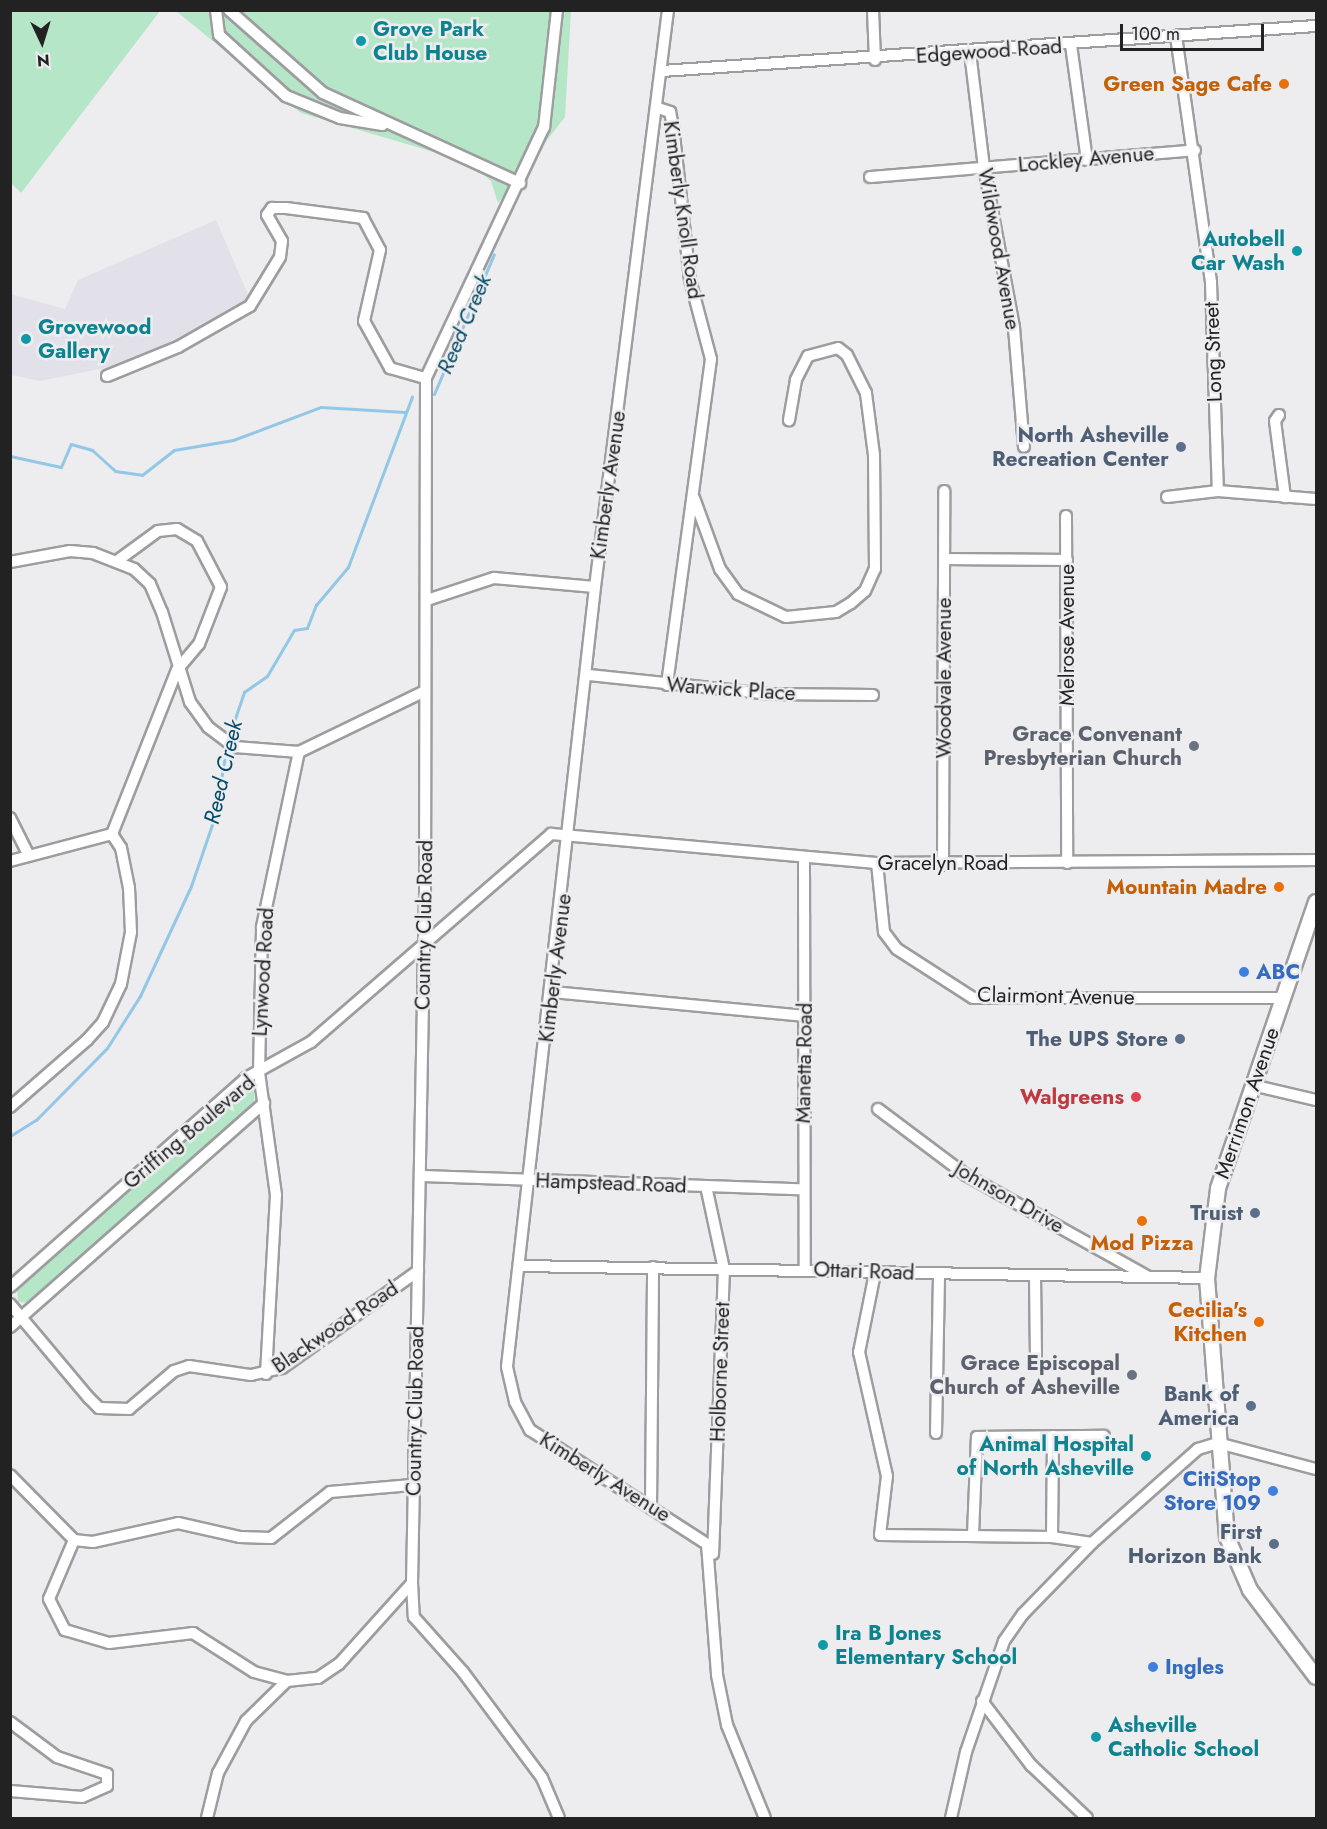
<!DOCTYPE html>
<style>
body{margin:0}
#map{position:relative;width:1327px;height:1829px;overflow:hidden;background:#ededef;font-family:Jost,sans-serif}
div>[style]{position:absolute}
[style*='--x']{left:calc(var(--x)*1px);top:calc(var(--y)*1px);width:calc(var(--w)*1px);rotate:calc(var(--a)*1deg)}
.built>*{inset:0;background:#e2e1ea}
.green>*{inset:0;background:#b5e6c8}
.stream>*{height:3px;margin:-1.5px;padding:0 1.5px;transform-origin:1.5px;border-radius:1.5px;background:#92c7e6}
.roads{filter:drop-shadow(2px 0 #9d9d9f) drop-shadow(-2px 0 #9d9d9f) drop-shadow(0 2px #9d9d9f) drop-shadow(0 -2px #9d9d9f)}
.minor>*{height:10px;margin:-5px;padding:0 5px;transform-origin:5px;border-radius:5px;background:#fff}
.major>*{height:14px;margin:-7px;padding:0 7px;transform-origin:7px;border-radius:7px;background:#fff}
.dots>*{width:16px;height:16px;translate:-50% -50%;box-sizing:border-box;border:3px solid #ededef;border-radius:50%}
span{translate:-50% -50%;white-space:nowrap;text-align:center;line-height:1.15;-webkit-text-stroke:5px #ededef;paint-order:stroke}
.culture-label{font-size:21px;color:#0d838f;font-weight:700}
.left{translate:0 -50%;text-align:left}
.right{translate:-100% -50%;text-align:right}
.street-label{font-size:21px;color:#222223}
.food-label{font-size:21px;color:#c56008;font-weight:700}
.service-label{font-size:21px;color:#4e5e75;font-weight:700}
.worship-label{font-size:21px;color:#5b616d;font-weight:700}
.shop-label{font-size:21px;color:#366cbe;font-weight:700}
.health-label{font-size:21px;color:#be3a42;font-weight:700}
.water-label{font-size:22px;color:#034b69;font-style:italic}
.frame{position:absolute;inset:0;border:12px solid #222223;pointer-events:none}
.north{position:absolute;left:12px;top:12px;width:60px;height:60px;-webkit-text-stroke:4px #ededef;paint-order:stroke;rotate:176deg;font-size:16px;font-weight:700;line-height:24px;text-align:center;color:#222223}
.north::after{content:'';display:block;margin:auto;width:21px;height:27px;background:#222223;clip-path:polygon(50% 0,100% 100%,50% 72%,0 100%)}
.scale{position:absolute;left:1120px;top:24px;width:144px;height:27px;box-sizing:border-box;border:3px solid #222223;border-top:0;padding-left:8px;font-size:18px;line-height:21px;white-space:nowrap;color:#222223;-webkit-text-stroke:4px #ededef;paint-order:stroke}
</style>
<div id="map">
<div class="built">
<i style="clip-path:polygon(216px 220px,250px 299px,226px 317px,125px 364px,40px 381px,11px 375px,10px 294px,65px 309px,78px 280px)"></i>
</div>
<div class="green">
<i style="clip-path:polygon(10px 11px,160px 11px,21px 193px,11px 183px)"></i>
<i style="clip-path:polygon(176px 11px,571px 11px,565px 117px,498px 203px,491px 181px,468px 162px,301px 113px)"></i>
<i style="clip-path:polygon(248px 1086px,254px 1090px,254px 1103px,32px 1303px,18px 1302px,17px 1287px)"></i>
</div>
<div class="stream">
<i style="--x:434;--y:394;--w:152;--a:-66.8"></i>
<i style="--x:10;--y:456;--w:52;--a:12.2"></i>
<i style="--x:61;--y:467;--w:25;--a:-67"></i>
<i style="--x:71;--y:444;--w:22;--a:16"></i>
<i style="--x:92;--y:450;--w:31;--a:42"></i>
<i style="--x:115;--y:471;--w:27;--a:8"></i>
<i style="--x:142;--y:475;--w:41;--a:-38"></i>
<i style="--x:174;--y:450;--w:60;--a:-9.6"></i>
<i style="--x:233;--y:440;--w:94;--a:-20.6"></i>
<i style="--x:321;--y:407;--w:84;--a:3.4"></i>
<i style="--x:228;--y:739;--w:50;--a:-71.2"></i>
<i style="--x:244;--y:692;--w:28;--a:-35"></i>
<i style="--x:267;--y:676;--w:53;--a:-59.6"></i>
<i style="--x:294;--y:630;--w:13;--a:-9"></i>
<i style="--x:307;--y:628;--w:25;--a:-69"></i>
<i style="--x:316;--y:605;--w:50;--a:-49.9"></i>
<i style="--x:348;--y:567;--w:182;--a:-69.4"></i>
<i style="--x:10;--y:1136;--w:31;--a:-32"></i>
<i style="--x:36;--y:1120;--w:101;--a:-45.4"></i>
<i style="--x:107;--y:1048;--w:62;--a:-57.6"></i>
<i style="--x:140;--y:996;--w:121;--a:-65.1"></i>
<i style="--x:191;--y:886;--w:71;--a:-71.1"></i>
<i style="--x:214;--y:819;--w:75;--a:-80"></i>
</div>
<div class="roads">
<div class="minor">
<i style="--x:216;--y:10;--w:25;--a:83"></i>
<i style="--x:219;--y:35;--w:91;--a:42.3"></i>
<i style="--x:286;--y:96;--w:58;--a:22.2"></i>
<i style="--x:340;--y:118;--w:43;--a:9.5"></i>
<i style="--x:229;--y:10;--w:125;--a:41.4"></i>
<i style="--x:323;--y:93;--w:217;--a:24.6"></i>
<i style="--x:557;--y:10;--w:118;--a:96.3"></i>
<i style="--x:544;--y:127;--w:277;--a:115.2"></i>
<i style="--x:426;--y:378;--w:517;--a:90.11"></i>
<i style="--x:425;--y:895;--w:688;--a:91.08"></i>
<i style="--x:412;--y:1583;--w:34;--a:87"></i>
<i style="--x:414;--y:1617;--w:74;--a:48.3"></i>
<i style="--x:463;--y:1672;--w:132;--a:53.3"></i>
<i style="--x:542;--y:1778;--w:43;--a:67"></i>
<i style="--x:668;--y:10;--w:582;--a:97.21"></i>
<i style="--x:595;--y:587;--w:785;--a:96.44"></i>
<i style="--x:507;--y:1367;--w:36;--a:77"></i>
<i style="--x:515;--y:1402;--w:32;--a:62"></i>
<i style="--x:530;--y:1430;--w:211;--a:32.8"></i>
<i style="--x:707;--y:1544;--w:131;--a:85.6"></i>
<i style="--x:717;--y:1675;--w:51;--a:78.7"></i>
<i style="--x:727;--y:1725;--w:100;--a:67.8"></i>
<i style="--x:873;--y:10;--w:50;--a:87.7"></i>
<i style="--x:1176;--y:36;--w:249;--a:81.9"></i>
<i style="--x:1211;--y:283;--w:208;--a:88.1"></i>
<i style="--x:1071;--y:45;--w:116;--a:82.1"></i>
<i style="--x:970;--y:52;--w:116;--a:83.1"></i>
<i style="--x:984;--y:167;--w:164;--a:79.4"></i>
<i style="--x:1014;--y:328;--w:119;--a:85.2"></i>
<i style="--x:662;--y:71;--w:656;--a:-3.94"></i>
<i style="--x:658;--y:108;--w:13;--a:18"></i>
<i style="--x:670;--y:112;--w:14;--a:78"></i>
<i style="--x:673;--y:126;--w:155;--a:83.7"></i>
<i style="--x:690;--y:280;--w:82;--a:75.1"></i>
<i style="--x:711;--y:359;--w:329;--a:97.7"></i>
<i style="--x:870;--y:177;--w:326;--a:-4.7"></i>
<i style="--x:107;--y:376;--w:77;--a:-22.2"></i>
<i style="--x:178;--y:347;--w:83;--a:-29.7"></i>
<i style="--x:250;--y:306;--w:57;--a:-58.5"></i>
<i style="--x:280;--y:257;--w:16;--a:-83"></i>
<i style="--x:282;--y:241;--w:30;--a:-120"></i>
<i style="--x:267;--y:215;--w:9;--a:-54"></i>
<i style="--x:272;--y:208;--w:14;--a:0"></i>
<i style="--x:286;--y:208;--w:78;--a:7.4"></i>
<i style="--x:363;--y:218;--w:36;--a:62"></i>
<i style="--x:380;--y:250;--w:73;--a:102.7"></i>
<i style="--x:364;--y:321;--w:54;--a:61"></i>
<i style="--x:390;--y:368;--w:37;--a:16"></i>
<i style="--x:1279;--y:415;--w:7;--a:124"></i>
<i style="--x:1275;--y:421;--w:77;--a:82.5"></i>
<i style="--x:1167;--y:497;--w:51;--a:-6.7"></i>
<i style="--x:1218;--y:491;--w:98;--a:4.7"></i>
<i style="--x:694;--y:498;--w:76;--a:69.9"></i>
<i style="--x:720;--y:569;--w:31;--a:54"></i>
<i style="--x:738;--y:594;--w:53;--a:25.6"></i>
<i style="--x:786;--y:617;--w:50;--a:-5.7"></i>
<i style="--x:836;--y:612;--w:17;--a:-31"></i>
<i style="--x:851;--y:603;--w:18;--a:-41"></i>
<i style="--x:865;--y:591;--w:24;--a:-66"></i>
<i style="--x:875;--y:569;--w:114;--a:-90.5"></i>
<i style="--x:874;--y:455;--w:63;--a:-97.4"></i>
<i style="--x:866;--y:393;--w:42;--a:-116.6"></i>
<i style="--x:847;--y:355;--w:11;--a:-142"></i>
<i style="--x:838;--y:348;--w:31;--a:165"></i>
<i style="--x:808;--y:356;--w:27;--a:117"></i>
<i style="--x:796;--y:380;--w:41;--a:99.9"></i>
<i style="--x:1066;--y:516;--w:347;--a:89.8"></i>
<i style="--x:945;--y:559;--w:122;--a:0.5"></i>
<i style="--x:10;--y:562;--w:61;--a:-10.4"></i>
<i style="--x:70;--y:551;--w:23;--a:5"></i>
<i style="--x:93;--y:553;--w:44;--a:21.3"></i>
<i style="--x:134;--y:569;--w:22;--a:43"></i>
<i style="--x:150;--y:584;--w:30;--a:67"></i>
<i style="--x:162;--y:612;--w:94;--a:72.7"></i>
<i style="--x:190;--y:702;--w:31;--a:54"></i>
<i style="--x:208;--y:727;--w:34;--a:37"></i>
<i style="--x:235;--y:747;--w:64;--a:4.5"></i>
<i style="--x:299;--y:752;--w:140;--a:-25.8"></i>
<i style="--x:427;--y:600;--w:71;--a:-18.2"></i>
<i style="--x:494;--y:578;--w:101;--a:5.1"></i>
<i style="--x:589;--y:675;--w:183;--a:6"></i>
<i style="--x:771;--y:694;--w:102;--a:0.6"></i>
<i style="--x:10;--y:818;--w:42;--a:63.4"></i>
<i style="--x:804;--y:858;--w:411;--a:89.9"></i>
<i style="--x:10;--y:861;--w:106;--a:-14.8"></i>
<i style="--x:877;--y:863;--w:69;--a:84.2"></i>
<i style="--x:884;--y:932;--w:21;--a:53"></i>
<i style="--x:897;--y:949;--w:90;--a:32.8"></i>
<i style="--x:973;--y:998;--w:309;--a:0"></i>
<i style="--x:943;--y:865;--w:374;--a:-89.8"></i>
<i style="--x:552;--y:992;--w:255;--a:5.4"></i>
<i style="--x:1252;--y:1085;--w:66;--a:13.2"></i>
<i style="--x:10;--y:1107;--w:102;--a:-41"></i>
<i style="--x:87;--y:1040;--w:24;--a:-48"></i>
<i style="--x:103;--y:1022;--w:42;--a:-64.7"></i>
<i style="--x:121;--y:984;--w:53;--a:-79.1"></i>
<i style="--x:131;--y:932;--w:44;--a:-92.6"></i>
<i style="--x:129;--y:888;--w:41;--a:-101.3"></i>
<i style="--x:121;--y:848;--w:17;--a:-123"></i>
<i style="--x:112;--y:834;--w:176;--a:-68.4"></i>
<i style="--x:177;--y:670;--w:34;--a:-50"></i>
<i style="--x:199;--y:644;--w:61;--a:-68.9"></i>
<i style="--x:221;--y:587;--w:52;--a:-117.6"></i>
<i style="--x:197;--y:541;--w:23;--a:-149"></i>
<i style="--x:177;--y:529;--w:19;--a:174"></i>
<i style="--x:158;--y:531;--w:51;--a:143.8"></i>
<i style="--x:878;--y:1109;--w:110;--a:36.9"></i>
<i style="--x:966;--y:1175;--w:207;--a:29.2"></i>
<i style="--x:421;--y:1176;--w:380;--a:2"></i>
<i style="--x:706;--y:1186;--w:85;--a:77.8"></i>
<i style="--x:724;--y:1269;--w:285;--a:92.2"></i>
<i style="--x:521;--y:1266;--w:686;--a:1"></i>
<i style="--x:875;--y:1273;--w:81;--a:101.4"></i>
<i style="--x:859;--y:1352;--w:127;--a:77.3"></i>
<i style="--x:887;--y:1476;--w:59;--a:96.8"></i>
<i style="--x:880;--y:1535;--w:172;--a:0.7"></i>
<i style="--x:1052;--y:1537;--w:40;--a:8.5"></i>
<i style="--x:1035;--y:1276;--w:86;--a:89.3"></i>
<i style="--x:10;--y:1287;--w:315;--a:-41.5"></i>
<i style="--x:246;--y:1078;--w:74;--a:-29"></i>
<i style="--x:311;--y:1042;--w:318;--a:-40.9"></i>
<i style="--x:551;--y:834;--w:327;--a:5.1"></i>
<i style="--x:877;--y:863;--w:439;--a:-0.4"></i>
<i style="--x:10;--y:1304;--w:123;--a:50"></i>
<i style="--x:89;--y:1398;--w:14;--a:45"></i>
<i style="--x:99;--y:1408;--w:30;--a:2"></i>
<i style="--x:129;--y:1409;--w:59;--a:-40.2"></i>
<i style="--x:174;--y:1371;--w:16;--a:-18"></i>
<i style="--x:189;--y:1366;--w:63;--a:8.3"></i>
<i style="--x:251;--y:1375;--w:32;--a:-13"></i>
<i style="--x:282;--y:1368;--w:167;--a:-35.5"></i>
<i style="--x:10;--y:1327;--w:339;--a:-41.4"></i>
<i style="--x:266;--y:1374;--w:179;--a:-86.8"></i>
<i style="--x:276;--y:1195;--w:123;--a:-97.9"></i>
<i style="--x:259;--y:1073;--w:146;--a:-88.8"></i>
<i style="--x:262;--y:927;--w:179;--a:-78.1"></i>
<i style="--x:936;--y:1433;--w:160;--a:-88.9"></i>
<i style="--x:10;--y:1475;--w:91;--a:45.4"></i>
<i style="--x:74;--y:1540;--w:19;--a:6"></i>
<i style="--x:93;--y:1542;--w:87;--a:-12.6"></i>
<i style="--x:178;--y:1523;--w:64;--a:12.7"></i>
<i style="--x:240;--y:1537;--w:31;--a:2"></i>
<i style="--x:271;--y:1538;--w:75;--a:-37.9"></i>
<i style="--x:330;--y:1492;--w:82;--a:-4.9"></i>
<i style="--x:651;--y:1507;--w:240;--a:-89.5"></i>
<i style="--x:973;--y:1535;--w:98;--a:-87.7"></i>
<i style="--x:977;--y:1437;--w:127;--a:-0.5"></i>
<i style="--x:1052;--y:1537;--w:101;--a:-89.4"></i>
<i style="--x:74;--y:1540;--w:64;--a:113"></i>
<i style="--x:49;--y:1599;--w:35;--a:63"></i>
<i style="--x:65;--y:1630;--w:46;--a:16.5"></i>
<i style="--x:109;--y:1643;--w:85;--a:-6.8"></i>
<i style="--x:193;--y:1633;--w:72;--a:32.6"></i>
<i style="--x:254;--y:1672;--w:34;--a:15"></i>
<i style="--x:287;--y:1681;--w:31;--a:-6"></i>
<i style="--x:318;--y:1678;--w:25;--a:-34"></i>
<i style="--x:339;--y:1664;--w:109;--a:-48"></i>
<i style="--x:982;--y:1701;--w:81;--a:52.6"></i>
<i style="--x:1031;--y:1765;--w:77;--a:43.4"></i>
<i style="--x:10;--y:1722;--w:59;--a:36.7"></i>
<i style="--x:57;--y:1757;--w:53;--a:18.8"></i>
<i style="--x:107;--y:1774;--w:12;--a:90"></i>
<i style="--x:107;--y:1786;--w:27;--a:156"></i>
<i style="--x:82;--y:1797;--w:72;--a:-175.2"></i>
<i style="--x:207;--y:1818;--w:46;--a:-76.3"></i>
<i style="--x:218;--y:1773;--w:59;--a:-61.7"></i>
<i style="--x:246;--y:1721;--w:57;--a:-44.3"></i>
<i style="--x:951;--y:1818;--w:68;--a:-77.2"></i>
<i style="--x:966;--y:1752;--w:117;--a:-71.1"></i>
<i style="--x:1004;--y:1641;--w:33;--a:-55"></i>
<i style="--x:1023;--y:1614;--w:99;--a:-45.8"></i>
<i style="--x:1092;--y:1543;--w:142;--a:-41.6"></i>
<i style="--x:1198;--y:1449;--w:21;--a:-17"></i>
<i style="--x:1218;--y:1443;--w:101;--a:14.9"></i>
</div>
<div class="major">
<i style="--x:1316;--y:902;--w:303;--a:108.9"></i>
<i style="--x:1218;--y:1189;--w:90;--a:97"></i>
<i style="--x:1207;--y:1278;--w:260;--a:85.6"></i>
<i style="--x:1227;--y:1537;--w:58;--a:66.5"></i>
<i style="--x:1250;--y:1590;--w:109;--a:52.8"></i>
</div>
</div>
<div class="dots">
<i style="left:361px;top:41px;background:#0f9aa8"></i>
<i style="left:1284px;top:84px;background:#e8710a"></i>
<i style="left:1297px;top:251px;background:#0f9aa8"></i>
<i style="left:26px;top:339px;background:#0f9aa8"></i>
<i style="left:1181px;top:447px;background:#5c6f8a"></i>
<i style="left:1194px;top:746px;background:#6b7280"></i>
<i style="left:1279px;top:887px;background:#e8710a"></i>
<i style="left:1244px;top:972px;background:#3f7fe0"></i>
<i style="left:1180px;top:1039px;background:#5c6f8a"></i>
<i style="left:1136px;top:1097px;background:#e0444e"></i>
<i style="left:1255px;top:1213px;background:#5c6f8a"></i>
<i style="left:1142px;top:1221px;background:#e8710a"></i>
<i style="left:1259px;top:1322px;background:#e8710a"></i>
<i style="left:1132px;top:1375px;background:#6b7280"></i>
<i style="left:1251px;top:1406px;background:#5c6f8a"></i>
<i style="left:1146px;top:1456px;background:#0f9aa8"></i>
<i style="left:1273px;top:1491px;background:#3f7fe0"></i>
<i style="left:1274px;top:1544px;background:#5c6f8a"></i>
<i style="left:823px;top:1645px;background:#0f9aa8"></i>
<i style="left:1153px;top:1667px;background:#3f7fe0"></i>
<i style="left:1096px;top:1737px;background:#0f9aa8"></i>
</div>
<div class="culture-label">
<span class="left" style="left:373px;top:41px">Grove Park<br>Club House</span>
<span class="right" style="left:1285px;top:251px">Autobell<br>Car Wash</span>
<span class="left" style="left:38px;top:339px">Grovewood<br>Gallery</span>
<span class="right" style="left:1134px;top:1456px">Animal Hospital<br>of North Asheville</span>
<span class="left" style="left:835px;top:1645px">Ira B Jones<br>Elementary School</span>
<span class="left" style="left:1108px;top:1737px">Asheville<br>Catholic School</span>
</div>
<div class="street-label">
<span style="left:989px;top:51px;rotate:-4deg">Edgewood Road</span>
<span style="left:1086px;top:159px;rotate:-5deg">Lockley Avenue</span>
<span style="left:683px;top:210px;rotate:82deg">Kimberly Knoll Road</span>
<span style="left:999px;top:249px;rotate:80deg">Wildwood Avenue</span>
<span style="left:1213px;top:352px;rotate:-92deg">Long Street</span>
<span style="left:608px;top:485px;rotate:-82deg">Kimberly Avenue</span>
<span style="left:1067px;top:635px;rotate:-90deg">Melrose Avenue</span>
<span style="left:944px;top:678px;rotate:-90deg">Woodvale Avenue</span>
<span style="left:731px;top:689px;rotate:4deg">Warwick Place</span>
<span style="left:943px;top:863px">Gracelyn Road</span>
<span style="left:424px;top:925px;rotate:-89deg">Country Club Road</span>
<span style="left:555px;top:968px;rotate:-83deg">Kimberly Avenue</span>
<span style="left:263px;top:972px;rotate:-87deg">Lynwood Road</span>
<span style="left:1056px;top:996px;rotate:1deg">Clairmont Avenue</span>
<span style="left:804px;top:1063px;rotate:-89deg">Manetta Road</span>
<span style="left:1247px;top:1103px;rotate:-71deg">Merrimon Avenue</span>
<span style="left:189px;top:1132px;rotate:-40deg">Griffing Boulevard</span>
<span style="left:611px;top:1183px;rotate:2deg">Hampstead Road</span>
<span style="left:1009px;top:1197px;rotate:30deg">Johnson Drive</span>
<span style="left:864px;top:1271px;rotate:2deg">Ottari Road</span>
<span style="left:335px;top:1327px;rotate:-34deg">Blackwood Road</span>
<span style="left:720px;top:1372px;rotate:-88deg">Holborne Street</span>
<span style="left:415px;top:1411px;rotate:-89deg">Country Club Road</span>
<span style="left:605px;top:1477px;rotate:32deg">Kimberly Avenue</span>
</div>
<div class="food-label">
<span class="right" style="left:1272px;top:84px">Green Sage Cafe</span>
<span class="right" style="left:1267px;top:887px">Mountain Madre</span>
<span style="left:1142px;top:1243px">Mod Pizza</span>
<span class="right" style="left:1247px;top:1322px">Cecilia's<br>Kitchen</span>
</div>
<div class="service-label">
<span class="right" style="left:1169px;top:447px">North Asheville<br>Recreation Center</span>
<span class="right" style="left:1168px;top:1039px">The UPS Store</span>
<span class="right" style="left:1243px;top:1213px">Truist</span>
<span class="right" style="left:1239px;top:1406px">Bank of<br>America</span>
<span class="right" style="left:1262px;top:1544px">First<br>Horizon Bank</span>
</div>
<div class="worship-label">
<span class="right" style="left:1182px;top:746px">Grace Convenant<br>Presbyterian Church</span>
<span class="right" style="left:1120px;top:1375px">Grace Episcopal<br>Church of Asheville</span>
</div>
<div class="shop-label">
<span class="left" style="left:1256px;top:972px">ABC</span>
<span class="right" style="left:1261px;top:1491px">CitiStop<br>Store 109</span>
<span class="left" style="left:1165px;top:1667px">Ingles</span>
</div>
<div class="health-label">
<span class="right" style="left:1124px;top:1097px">Walgreens</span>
</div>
<div class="water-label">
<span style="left:464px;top:324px;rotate:-67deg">Reed Creek</span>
<span style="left:223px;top:772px;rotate:-77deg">Reed Creek</span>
</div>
<div class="frame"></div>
<div class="north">N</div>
<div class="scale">100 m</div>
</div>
